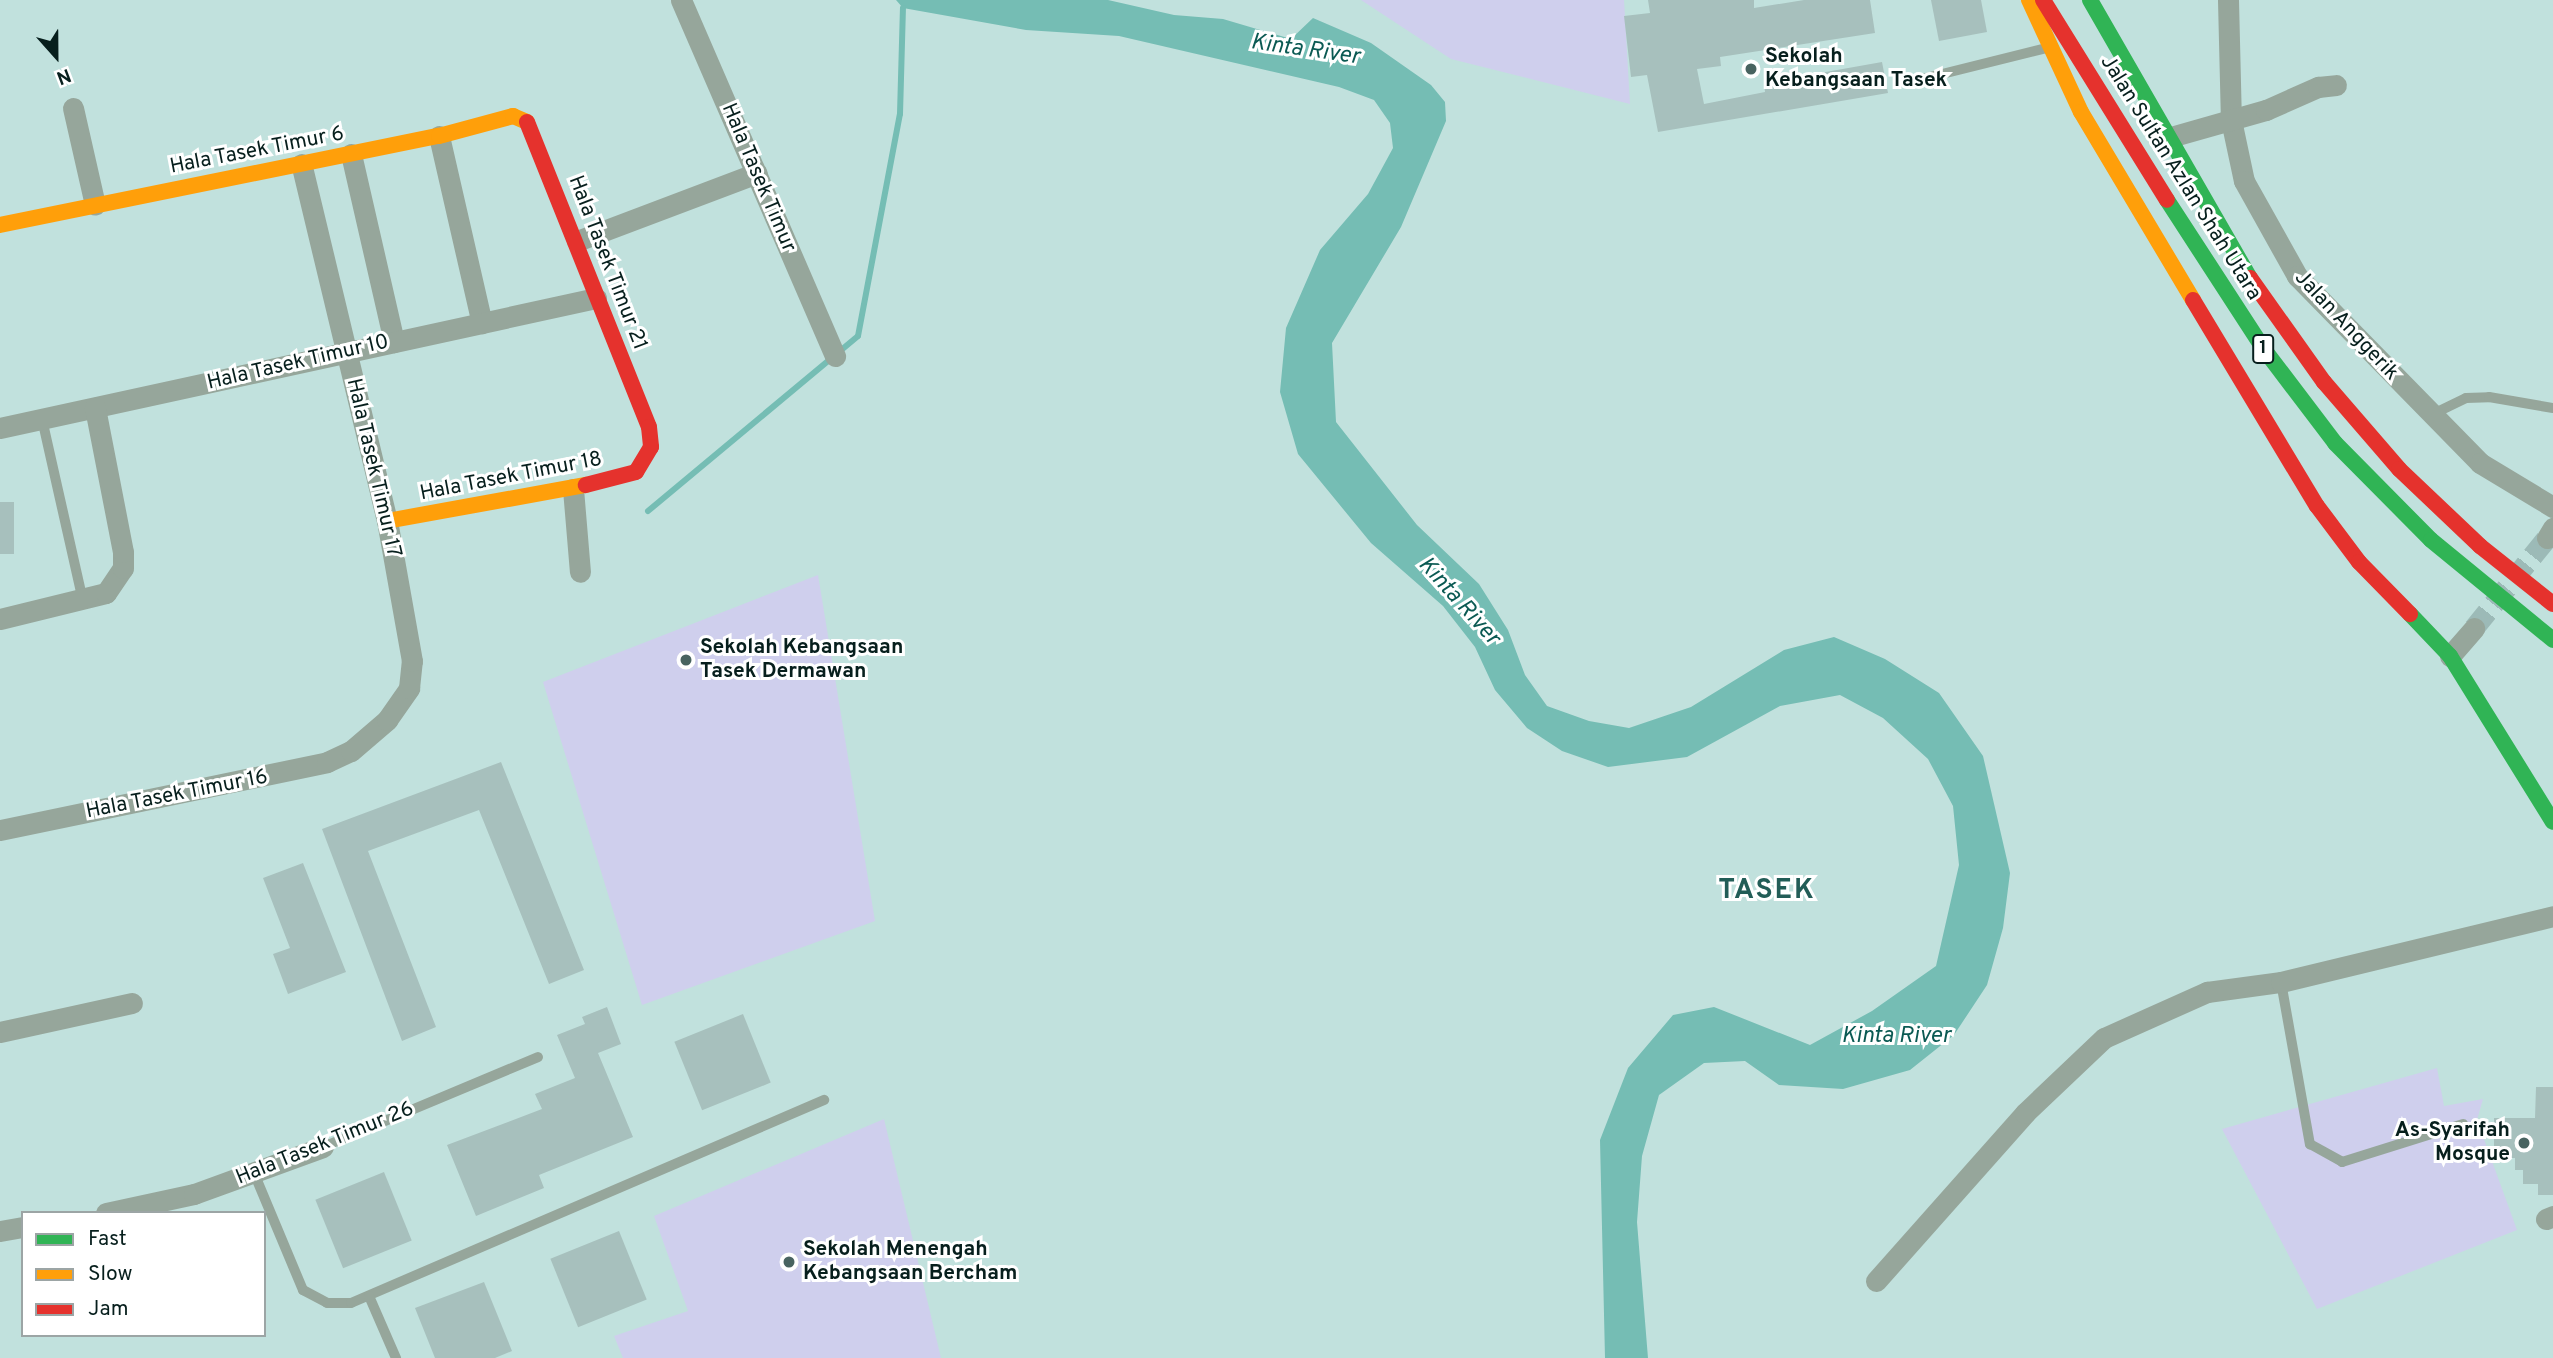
<!DOCTYPE html>
<style>
body{margin:0}
#map{position:relative;width:2553px;height:1358px;overflow:hidden;background:#c1e1dd;font-family:Overpass,sans-serif}
div>[style]{position:absolute}
[style*='--x']{left:calc(var(--x)*1px);top:calc(var(--y)*1px);width:calc(var(--w)*1px);rotate:calc(var(--a)*1deg)}
.green>*{inset:0;background:#cfcfed}
.water>*{inset:0;background:#75bdb4}
.stream>*{height:6px;margin:-3px;padding:0 3px;transform-origin:3px;border-radius:3px;background:#75bdb4}
.building>*{inset:0;background:#a7c0bd;transform-origin:0 0}
.street-tunnel>*{height:21px;margin-top:-10.5px;transform-origin:0;background:repeating-linear-gradient(90deg,#9cbab7 0 21px,transparent 0 31px)}
.lane>*{height:10px;margin:-5px;padding:0 5px;transform-origin:5px;border-radius:5px;background:#96a69b}
.street>*{height:21px;margin:-10.5px;padding:0 10.5px;transform-origin:10.5px;border-radius:10.5px;background:#96a69b}
.fast>*{height:16px;margin:-8px;padding:0 8px;transform-origin:8px;border-radius:8px;background:#30b455}
.slow>*{height:16px;margin:-8px;padding:0 8px;transform-origin:8px;border-radius:8px;background:#ff9f0a}
.jam>*{height:16px;margin:-8px;padding:0 8px;transform-origin:8px;border-radius:8px;background:#e5322d}
.dots>*{width:19px;height:19px;translate:-50% -50%;box-sizing:border-box;border:4px solid #fff;border-radius:50%}
span{translate:-50% -50%;white-space:nowrap;text-align:center;line-height:1.15;-webkit-text-stroke:6px #fff;paint-order:stroke}
.shield-label span{padding:2px 5px;background:#fff;border:2px solid;border-radius:5px;-webkit-text-stroke-width:0}
.shield-label{font-size:19px;color:#071f1d;font-weight:700}
.poi-label{font-size:21px;color:#071f1d;font-weight:700}
.left{translate:0 -50%;text-align:left}
.right{translate:-100% -50%;text-align:right}
.street-label{font-size:21px;color:#071f1d}
.water-label{font-size:23px;color:#0b5a53;font-style:italic}
.district-label{font-size:28px;color:#225d57;font-weight:700;letter-spacing:2px}
.legend{position:absolute;left:21px;top:1211px;width:245px;height:126px;box-sizing:border-box;background:#fff;border:2px solid #9ca5a5;margin:0;padding:9px 12px;list-style:none;font-size:21px;color:#071f1d}
.legend li{display:flex;align-items:center;gap:14px;height:35px}
.legend b{width:35px;border:2px solid #9ca5a5}
.north{position:absolute;left:21px;top:21px;width:70px;height:70px;-webkit-text-stroke:5px #fff;paint-order:stroke;rotate:159deg;font-size:19px;font-weight:700;line-height:28px;text-align:center;color:#071f1d}
.north::after{content:'';display:block;margin:auto;width:24px;height:32px;background:#071f1d;clip-path:polygon(50% 0,100% 100%,50% 72%,0 100%)}
</style>
<div id="map">
<div class="green">
<i style="clip-path:polygon(1361px 0,1624px 0,1630px 104px,1451px 59px)"></i>
<i style="clip-path:polygon(818px 575px,875px 921px,642px 1005px,543px 682px)"></i>
<i style="clip-path:polygon(2437px 1068px,2444px 1106px,2483px 1099px,2477px 1120px,2517px 1230px,2317px 1309px,2222px 1129px)"></i>
<i style="clip-path:polygon(884px 1119px,941px 1358px,623px 1358px,614px 1336px,688px 1311px,654px 1216px)"></i>
</div>
<div class="water">
<i style="clip-path:polygon(896px 0,1108px 0,1174px 15px,1223px 19px,1291px 39px,1313px 18px,1371px 43px,1431px 85px,1445px 102px,1446px 121px,1401px 227px,1332px 343px,1336px 422px,1417px 525px,1479px 584px,1508px 630px,1525px 675px,1547px 706px,1589px 721px,1629px 728px,1691px 707px,1784px 650px,1834px 637px,1885px 659px,1939px 693px,1983px 756px,2010px 873px,2003px 928px,1987px 985px,1954px 1035px,1910px 1070px,1843px 1089px,1779px 1085px,1745px 1061px,1704px 1063px,1659px 1095px,1642px 1156px,1637px 1222px,1648px 1358px,1605px 1358px,1600px 1140px,1628px 1068px,1673px 1015px,1714px 1007px,1810px 1045px,1872px 1011px,1936px 966px,1959px 865px,1953px 806px,1928px 759px,1883px 718px,1840px 695px,1780px 706px,1687px 757px,1608px 767px,1562px 751px,1527px 728px,1495px 690px,1475px 647px,1443px 606px,1371px 543px,1298px 454px,1280px 392px,1286px 328px,1320px 250px,1368px 194px,1393px 148px,1390px 123px,1374px 100px,1339px 87px,1119px 36px,1026px 30px,903px 8px)"></i>
</div>
<div class="stream">
<i style="--x:648;--y:511;--w:273;--a:-39.8"></i>
<i style="--x:858;--y:336;--w:226;--a:-79.3"></i>
<i style="--x:900;--y:114;--w:106;--a:-88.4"></i>
</div>
<div class="building">
<i style="clip-path:polygon(1648px 0,1754px 0,1754px 8px,1804px 0,1870px 0,1875px 33px,1720px 57px,1721px 66px,1697px 69px,1704px 104px,1765px 92px,1764px 83px,1882px 62px,1888px 93px,1658px 132px,1647px 75px,1631px 77px,1624px 16px,1650px 13px)"></i>
<i style="clip-path:polygon(1931px 0,1981px 0,1987px 32px,1939px 41px)"></i>
<i style="left:0;top:502px;width:14px;height:52px"></i>
<i style="clip-path:polygon(501px 762px,584px 970px,549px 984px,479px 810px,368px 851px,436px 1027px,402px 1041px,322px 829px)"></i>
<i style="clip-path:polygon(303px 863px,346px 972px,288px 994px,273px 954px,290px 948px,263px 878px)"></i>
<i style="clip-path:polygon(607px 1007px,621px 1044px,598px 1053px,633px 1137px,539px 1175px,544px 1188px,476px 1216px,447px 1145px,542px 1109px,535px 1094px,575px 1078px,557px 1035px,585px 1024px,582px 1017px)"></i>
<i style="left:743px;top:1014px;width:74px;height:74px;rotate:68deg"></i>
<i style="clip-path:polygon(2536px 1087px,2553px 1087px,2553px 1195px,2538px 1195px,2538px 1184px,2523px 1184px,2523px 1170px,2515px 1170px,2515px 1158px,2494px 1158px,2494px 1118px,2535px 1118px)"></i>
<i style="left:384px;top:1172px;width:74px;height:74px;rotate:68deg"></i>
<i style="left:619px;top:1231px;width:74px;height:74px;rotate:68deg"></i>
<i style="clip-path:polygon(484px 1282px,512px 1351px,495px 1358px,435px 1358px,415px 1308px)"></i>
</div>
<div class="street-tunnel">
<i style="--x:2474;--y:628;--w:116;--a:-51"></i>
</div>
<div class="lane">
<i style="--x:1922;--y:79;--w:128;--a:-14"></i>
<i style="--x:2431;--y:415;--w:39;--a:-26"></i>
<i style="--x:2466;--y:398;--w:23;--a:-2"></i>
<i style="--x:2489;--y:397;--w:65;--a:9.8"></i>
<i style="--x:42;--y:419;--w:187;--a:77.3"></i>
<i style="--x:2281;--y:982;--w:165;--a:79.9"></i>
<i style="--x:2310;--y:1144;--w:37;--a:29"></i>
<i style="--x:2342;--y:1162;--w:127;--a:-17.4"></i>
<i style="--x:323;--y:1147;--w:233;--a:-22.7"></i>
<i style="--x:254;--y:1173;--w:127;--a:67.3"></i>
<i style="--x:303;--y:1290;--w:27;--a:28"></i>
<i style="--x:327;--y:1303;--w:24;--a:0"></i>
<i style="--x:351;--y:1303;--w:515;--a:-23.23"></i>
<i style="--x:369;--y:1296;--w:68;--a:66.5"></i>
</div>
<div class="street">
<i style="--x:681;--y:0;--w:388;--a:66.6"></i>
<i style="--x:2228;--y:0;--w:120;--a:88.6"></i>
<i style="--x:2231;--y:120;--w:62;--a:78"></i>
<i style="--x:2244;--y:181;--w:109;--a:60.8"></i>
<i style="--x:2297;--y:276;--w:262;--a:45.6"></i>
<i style="--x:2480;--y:463;--w:85;--a:31.1"></i>
<i style="--x:73;--y:108;--w:99;--a:77.2"></i>
<i style="--x:439;--y:136;--w:192;--a:77.1"></i>
<i style="--x:2167;--y:138;--w:103;--a:-15.8"></i>
<i style="--x:2266;--y:110;--w:57;--a:-23.9"></i>
<i style="--x:2318;--y:87;--w:18;--a:-6"></i>
<i style="--x:351;--y:154;--w:193;--a:77.1"></i>
<i style="--x:577;--y:241;--w:192;--a:-20.7"></i>
<i style="--x:0;--y:428;--w:610;--a:-12.3"></i>
<i style="--x:573;--y:489;--w:83;--a:85.2"></i>
<i style="--x:2547;--y:538;--w:12;--a:-59"></i>
<i style="--x:0;--y:619;--w:109;--a:-13.8"></i>
<i style="--x:106;--y:593;--w:30;--a:-56"></i>
<i style="--x:123;--y:568;--w:16;--a:-90"></i>
<i style="--x:123;--y:552;--w:147;--a:-101"></i>
<i style="--x:2450;--y:656;--w:37;--a:-49"></i>
<i style="--x:0;--y:830;--w:334;--a:-11.7"></i>
<i style="--x:327;--y:762;--w:26;--a:-25"></i>
<i style="--x:351;--y:751;--w:48;--a:-40.7"></i>
<i style="--x:387;--y:720;--w:39;--a:-55"></i>
<i style="--x:409;--y:688;--w:27;--a:-84"></i>
<i style="--x:412;--y:661;--w:142;--a:-100.1"></i>
<i style="--x:387;--y:521;--w:367;--a:-103.5"></i>
<i style="--x:0;--y:1032;--w:135;--a:-12.4"></i>
<i style="--x:106;--y:1213;--w:90;--a:-12.2"></i>
<i style="--x:194;--y:1194;--w:137;--a:-20"></i>
<i style="--x:2546;--y:1219;--w:8;--a:-23"></i>
<i style="--x:0;--y:1231;--w:23;--a:-10"></i>
<i style="--x:1876;--y:1281;--w:225;--a:-48.4"></i>
<i style="--x:2025;--y:1113;--w:109;--a:-43.5"></i>
<i style="--x:2104;--y:1038;--w:113;--a:-24.1"></i>
<i style="--x:2207;--y:992;--w:75;--a:-7.7"></i>
<i style="--x:2281;--y:982;--w:280;--a:-13.6"></i>
</div>
<div class="fast">
<i style="--x:2090;--y:0;--w:321;--a:60.1"></i>
<i style="--x:2167;--y:200;--w:176;--a:57"></i>
<i style="--x:2263;--y:348;--w:119;--a:52.8"></i>
<i style="--x:2335;--y:443;--w:136;--a:45.3"></i>
<i style="--x:2431;--y:540;--w:158;--a:39.3"></i>
<i style="--x:2410;--y:614;--w:58;--a:46.4"></i>
<i style="--x:2450;--y:656;--w:195;--a:58.2"></i>
</div>
<div class="slow">
<i style="--x:2029;--y:0;--w:123;--a:65.1"></i>
<i style="--x:2081;--y:112;--w:219;--a:59.2"></i>
<i style="--x:0;--y:225;--w:448;--a:-11.5"></i>
<i style="--x:439;--y:136;--w:77;--a:-15.1"></i>
<i style="--x:513;--y:116;--w:15;--a:23"></i>
<i style="--x:387;--y:521;--w:202;--a:-10.3"></i>
</div>
<div class="jam">
<i style="--x:2043;--y:0;--w:235;--a:58.2"></i>
<i style="--x:527;--y:122;--w:328;--a:68.2"></i>
<i style="--x:649;--y:427;--w:20;--a:84"></i>
<i style="--x:651;--y:447;--w:29;--a:121"></i>
<i style="--x:636;--y:472;--w:52;--a:165.4"></i>
<i style="--x:2250;--y:278;--w:128;--a:54.6"></i>
<i style="--x:2324;--y:382;--w:115;--a:49.2"></i>
<i style="--x:2399;--y:469;--w:112;--a:43.5"></i>
<i style="--x:2480;--y:546;--w:93;--a:38.5"></i>
<i style="--x:2193;--y:300;--w:240;--a:59"></i>
<i style="--x:2317;--y:506;--w:70;--a:53.1"></i>
<i style="--x:2359;--y:562;--w:73;--a:45.6"></i>
</div>
<div class="dots">
<i style="left:1751px;top:69px;background:#486360"></i>
<i style="left:686px;top:660px;background:#486360"></i>
<i style="left:2524px;top:1143px;background:#486360"></i>
<i style="left:789px;top:1262px;background:#486360"></i>
</div>
<div class="shield-label">
<span style="left:2263px;top:349px">1</span>
</div>
<div class="poi-label">
<span class="left" style="left:1765px;top:69px">Sekolah<br>Kebangsaan Tasek</span>
<span class="left" style="left:700px;top:660px">Sekolah Kebangsaan<br>Tasek Dermawan</span>
<span class="right" style="left:2510px;top:1143px">As-Syarifah<br>Mosque</span>
<span class="left" style="left:803px;top:1262px">Sekolah Menengah<br>Kebangsaan Bercham</span>
</div>
<div class="street-label">
<span style="left:257px;top:151px;rotate:-11deg">Hala Tasek Timur 6</span>
<span style="left:758px;top:178px;rotate:67deg">Hala Tasek Timur</span>
<span style="left:2180px;top:178px;rotate:58deg">Jalan Sultan Azlan Shah Utara</span>
<span style="left:607px;top:263px;rotate:69deg">Hala Tasek Timur 21</span>
<span style="left:2346px;top:326px;rotate:47deg">Jalan Anggerik</span>
<span style="left:298px;top:363px;rotate:-13deg">Hala Tasek Timur 10</span>
<span style="left:373px;top:468px;rotate:77deg">Hala Tasek Timur 17</span>
<span style="left:511px;top:477px;rotate:-11deg">Hala Tasek Timur 18</span>
<span style="left:177px;top:795px;rotate:-11deg">Hala Tasek Timur 16</span>
<span style="left:325px;top:1144px;rotate:-22deg">Hala Tasek Timur 26</span>
</div>
<div class="water-label">
<span style="left:1305px;top:51px;rotate:8deg">Kinta River</span>
<span style="left:1458px;top:602px;rotate:48deg">Kinta River</span>
<span style="left:1896px;top:1037px">Kinta River</span>
</div>
<div class="district-label">
<span style="left:1767px;top:891px">TASEK</span>
</div>
<ul class="legend">
<li><b style="height:9px;background:#30b455"></b>Fast</li>
<li><b style="height:9px;background:#ff9f0a"></b>Slow</li>
<li><b style="height:9px;background:#e5322d"></b>Jam</li>
</ul>
<div class="north">N</div>
</div>
